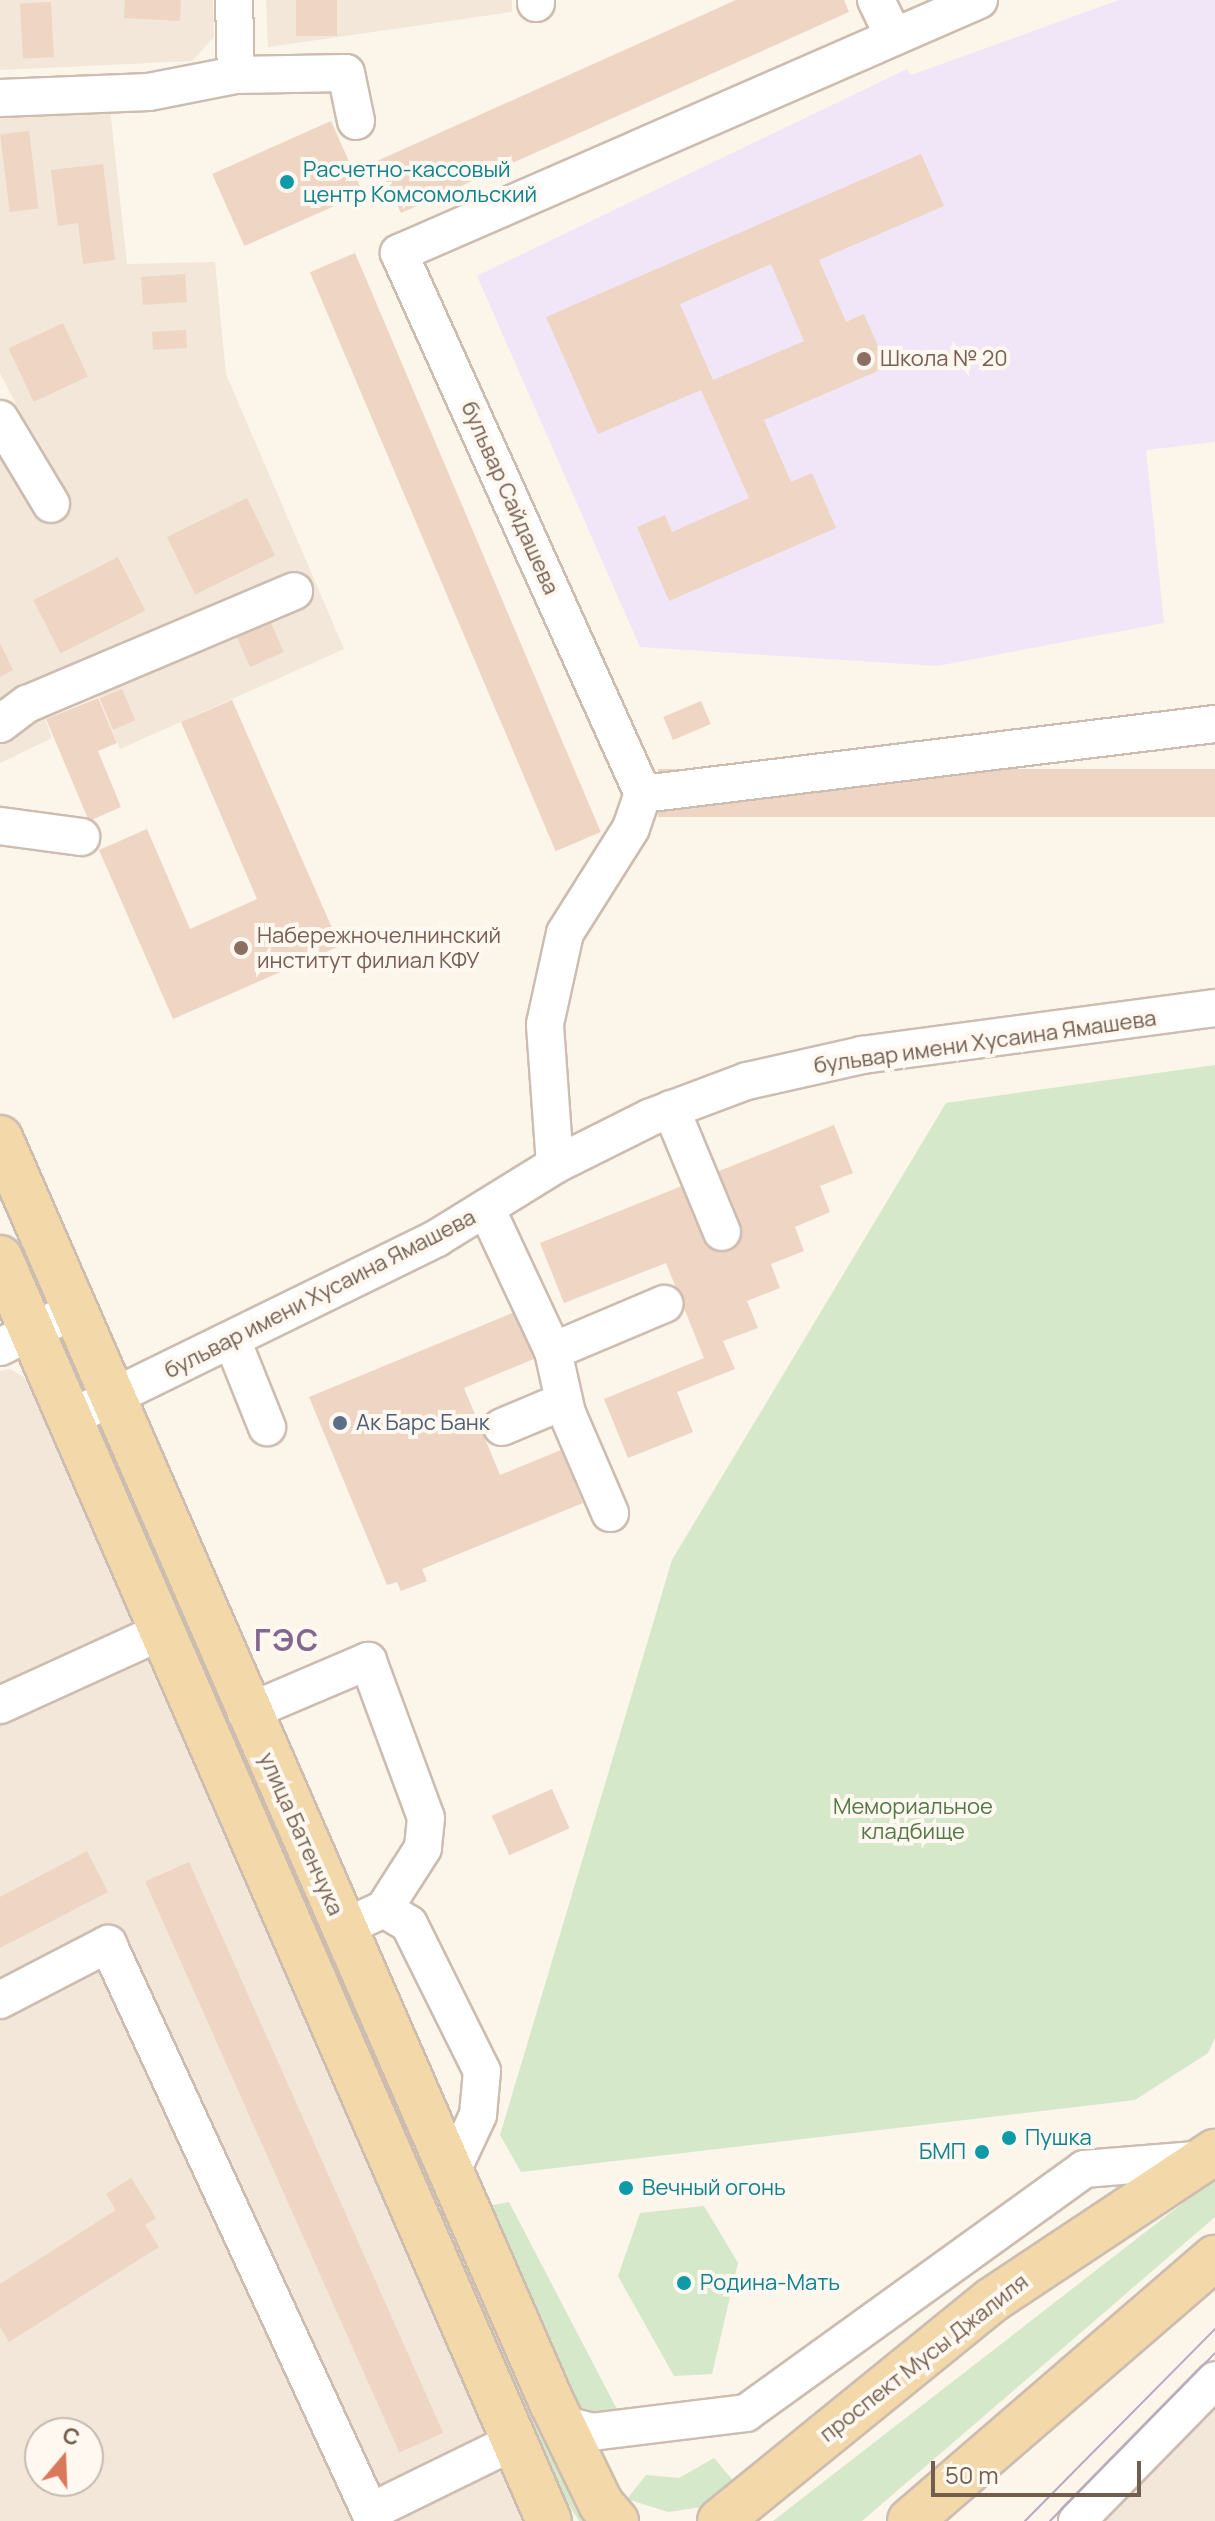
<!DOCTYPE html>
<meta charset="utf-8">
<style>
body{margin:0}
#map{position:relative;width:1215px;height:2521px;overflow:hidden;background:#fbf5ea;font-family:Manrope,sans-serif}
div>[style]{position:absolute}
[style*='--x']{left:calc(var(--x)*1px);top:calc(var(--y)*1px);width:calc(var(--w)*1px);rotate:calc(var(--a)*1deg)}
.residential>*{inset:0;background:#f2e7d9}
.education>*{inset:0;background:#f1e6f7}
.green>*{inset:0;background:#d5e8c9}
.building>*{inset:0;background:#eed5c4;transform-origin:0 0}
.roads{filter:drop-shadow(2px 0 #ccbdb0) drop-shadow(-2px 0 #ccbdb0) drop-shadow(0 2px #ccbdb0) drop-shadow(0 -2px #ccbdb0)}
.minor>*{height:36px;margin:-18px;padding:0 18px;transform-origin:18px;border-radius:18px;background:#fff}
.major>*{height:44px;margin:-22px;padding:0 22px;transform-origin:22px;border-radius:22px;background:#f3d9a9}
.tram>*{height:2px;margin:-1px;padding:0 1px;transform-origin:1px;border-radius:1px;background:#b8a8c4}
.dots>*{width:22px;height:22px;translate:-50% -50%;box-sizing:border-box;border:4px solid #fef8f0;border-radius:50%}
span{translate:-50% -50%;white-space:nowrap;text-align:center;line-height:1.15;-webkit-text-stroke:8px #fef8f0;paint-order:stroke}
.culture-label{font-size:22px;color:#0d838f}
.left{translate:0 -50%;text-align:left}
.right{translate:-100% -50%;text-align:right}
.education-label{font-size:22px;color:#785e54}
.street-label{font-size:22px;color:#735d4f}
.service-label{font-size:22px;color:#4e5e75}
.park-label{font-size:22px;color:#557848}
.district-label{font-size:30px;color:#82678f;font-weight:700;letter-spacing:2px}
.north{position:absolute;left:24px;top:2417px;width:80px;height:80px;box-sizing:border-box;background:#fef8f0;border:2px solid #c6bab0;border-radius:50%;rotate:19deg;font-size:22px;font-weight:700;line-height:32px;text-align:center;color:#735d4f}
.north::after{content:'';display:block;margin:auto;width:28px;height:36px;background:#d9795b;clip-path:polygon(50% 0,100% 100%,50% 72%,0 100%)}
.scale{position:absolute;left:931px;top:2461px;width:210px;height:36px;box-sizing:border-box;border:4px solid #735d4f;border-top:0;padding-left:10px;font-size:24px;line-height:28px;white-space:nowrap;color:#735d4f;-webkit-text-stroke:6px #fef8f0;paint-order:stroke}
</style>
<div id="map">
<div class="residential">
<i style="clip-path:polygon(0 0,213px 0,214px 37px,192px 61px,0 70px)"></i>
<i style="clip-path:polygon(266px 0,512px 0,512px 12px,268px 47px)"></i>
<i style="clip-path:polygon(110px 109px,127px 264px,215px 262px,226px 374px,344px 649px,120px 749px,98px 696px,45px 719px,52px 738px,0 763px,0 448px,43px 519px,69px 507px,0 373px,0 114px)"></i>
<i style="clip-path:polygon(evenodd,10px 1369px,32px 1382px,532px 2521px,0 2521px,0 1371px,10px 1369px,40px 2433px,88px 2433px,88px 2481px,40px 2481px,40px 2433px)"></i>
<i style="clip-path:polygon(1215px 2408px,1215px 2521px,1106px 2521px)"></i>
</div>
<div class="education">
<i style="clip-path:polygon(1119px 0,1215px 0,1215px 442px,1146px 450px,1164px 623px,937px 666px,640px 647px,477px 276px,907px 69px,911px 75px)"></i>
</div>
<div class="green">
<i style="clip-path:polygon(1215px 1065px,1215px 2038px,1208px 2053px,1135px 2100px,521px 2172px,500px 2135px,672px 1560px,946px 1103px)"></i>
<i style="clip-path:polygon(103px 1431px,107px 1434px,345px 1983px,337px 1985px)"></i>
<i style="clip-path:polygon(357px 2013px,571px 2493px,588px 2521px,579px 2521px,563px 2496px,351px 2023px)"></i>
<i style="clip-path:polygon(1215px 2178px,1215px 2217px,862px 2521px,773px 2521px)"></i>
<i style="clip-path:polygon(509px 2202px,622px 2419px,567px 2413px,478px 2208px)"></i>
<i style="clip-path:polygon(704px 2206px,738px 2263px,712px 2374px,674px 2376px,618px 2276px,640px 2213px)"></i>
<i style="clip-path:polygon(714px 2458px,736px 2484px,702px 2507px,668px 2512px,627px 2499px,646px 2475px,679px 2478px)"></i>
</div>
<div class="building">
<i style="clip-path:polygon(125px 0,181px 0,180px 21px,124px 18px)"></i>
<i style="left:296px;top:0;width:41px;height:36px"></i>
<i style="clip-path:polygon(736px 0,844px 0,849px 12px,401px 213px,377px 161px)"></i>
<i style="left:51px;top:2px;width:55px;height:31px;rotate:87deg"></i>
<i style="left:331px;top:121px;width:79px;height:130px;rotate:66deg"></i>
<i style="left:29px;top:131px;width:78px;height:29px;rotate:83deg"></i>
<i style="clip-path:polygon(evenodd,921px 154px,944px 206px,819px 260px,846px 322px,864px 314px,887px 367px,764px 420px,791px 482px,812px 473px,836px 528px,669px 601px,637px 527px,665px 515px,672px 532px,749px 498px,701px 390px,598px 434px,546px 317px,921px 154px,771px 264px,804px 341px,713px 380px,680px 304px,771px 264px)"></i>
<i style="clip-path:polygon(103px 164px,115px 260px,83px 264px,78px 223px,58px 226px,51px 170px)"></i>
<i style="left:355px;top:253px;width:629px;height:49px;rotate:67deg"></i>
<i style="left:185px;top:274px;width:28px;height:44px;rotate:86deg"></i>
<i style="left:63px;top:323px;width:59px;height:60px;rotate:65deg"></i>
<i style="left:186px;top:330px;width:18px;height:34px;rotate:87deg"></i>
<i style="left:247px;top:498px;width:64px;height:89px;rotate:64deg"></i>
<i style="left:118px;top:557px;width:60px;height:95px;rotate:63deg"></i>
<i style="left:270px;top:621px;width:34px;height:37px;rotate:66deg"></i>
<i style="clip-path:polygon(0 643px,13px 670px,0 677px)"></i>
<i style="left:122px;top:689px;width:34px;height:24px;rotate:67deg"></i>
<i style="clip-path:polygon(98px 698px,117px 743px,98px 751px,121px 807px,89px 821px,46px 719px)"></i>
<i style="clip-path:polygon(232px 700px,340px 946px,173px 1019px,99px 850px,147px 829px,190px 929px,257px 899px,181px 722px)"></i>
<i style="left:701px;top:701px;width:25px;height:41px;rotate:67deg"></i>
<i style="left:1215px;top:769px;width:48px;height:557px;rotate:90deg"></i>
<i style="clip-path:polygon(834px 1125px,853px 1173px,820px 1186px,830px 1212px,795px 1227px,804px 1251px,771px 1264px,780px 1288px,747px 1301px,758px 1328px,723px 1341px,735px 1369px,677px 1392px,693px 1432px,628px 1458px,604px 1399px,704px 1358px,666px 1263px,564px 1303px,540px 1243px)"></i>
<i style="clip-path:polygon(517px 1311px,536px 1358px,464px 1388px,500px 1475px,561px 1450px,583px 1503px,422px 1569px,427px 1581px,401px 1591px,397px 1582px,387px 1585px,309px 1397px)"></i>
<i style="left:552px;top:1789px;width:43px;height:66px;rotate:66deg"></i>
<i style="clip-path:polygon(87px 1851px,108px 1892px,0 1948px,0 1897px)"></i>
<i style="left:189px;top:1862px;width:625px;height:48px;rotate:66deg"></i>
<i style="clip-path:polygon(131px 2178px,156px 2218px,145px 2225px,159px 2247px,9px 2342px,0 2327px,0 2284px,116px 2210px,106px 2194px)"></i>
</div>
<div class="roads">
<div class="minor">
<i style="--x:234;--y:0;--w:75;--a:88.5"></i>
<i style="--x:876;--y:0;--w:41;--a:64.1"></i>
<i style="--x:979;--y:0;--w:633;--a:156.43"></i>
<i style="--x:399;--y:253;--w:593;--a:65.72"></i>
<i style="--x:643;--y:794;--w:576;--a:-6.98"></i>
<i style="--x:536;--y:3;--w:3;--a:-90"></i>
<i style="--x:0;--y:98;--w:149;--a:-2.3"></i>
<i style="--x:149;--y:92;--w:89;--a:-11.1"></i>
<i style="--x:236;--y:75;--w:110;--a:-1"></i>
<i style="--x:346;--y:73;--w:49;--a:78.2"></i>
<i style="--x:0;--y:419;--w:99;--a:59"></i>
<i style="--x:0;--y:724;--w:34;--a:-37"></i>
<i style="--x:27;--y:704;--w:290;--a:-22.9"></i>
<i style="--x:0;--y:826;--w:82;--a:7.7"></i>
<i style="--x:671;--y:1109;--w:133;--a:67.5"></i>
<i style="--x:555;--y:1165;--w:141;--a:-94.1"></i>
<i style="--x:545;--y:1024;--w:93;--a:-77.6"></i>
<i style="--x:565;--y:933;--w:124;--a:-57.8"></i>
<i style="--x:631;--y:828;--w:36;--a:-71"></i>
<i style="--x:486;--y:1208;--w:158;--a:64.9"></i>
<i style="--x:553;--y:1351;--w:64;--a:77.3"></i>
<i style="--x:567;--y:1413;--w:109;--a:66.7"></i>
<i style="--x:232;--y:1340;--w:94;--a:68.1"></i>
<i style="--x:0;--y:1347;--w:84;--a:-26.3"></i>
<i style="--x:553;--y:1351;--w:121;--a:-22.9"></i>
<i style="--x:70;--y:1418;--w:409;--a:-26.1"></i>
<i style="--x:437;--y:1238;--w:139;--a:-31.7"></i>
<i style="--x:555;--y:1165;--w:107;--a:-26.6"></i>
<i style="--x:651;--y:1117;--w:103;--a:-20.6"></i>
<i style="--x:747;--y:1081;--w:118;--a:-12.7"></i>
<i style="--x:862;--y:1055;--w:356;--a:-7.6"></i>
<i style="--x:502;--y:1427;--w:67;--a:-22.8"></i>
<i style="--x:0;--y:1705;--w:176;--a:-24.5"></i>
<i style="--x:246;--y:1713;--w:133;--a:-23.1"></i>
<i style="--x:368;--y:1661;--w:167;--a:69.7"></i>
<i style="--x:426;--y:1818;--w:30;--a:96"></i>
<i style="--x:423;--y:1848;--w:72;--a:122.6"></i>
<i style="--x:384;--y:1909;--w:45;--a:155.1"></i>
<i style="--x:384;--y:1909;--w:29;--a:31"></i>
<i style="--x:409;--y:1924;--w:164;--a:63.6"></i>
<i style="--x:482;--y:2071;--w:44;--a:95.2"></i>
<i style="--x:478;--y:2115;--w:64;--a:115"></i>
<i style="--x:0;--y:2000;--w:122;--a:-27.4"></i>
<i style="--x:108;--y:1944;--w:626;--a:65.24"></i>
<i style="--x:370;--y:2512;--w:164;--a:-26.1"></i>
<i style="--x:561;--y:2424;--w:32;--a:14"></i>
<i style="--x:592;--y:2432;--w:155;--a:-7"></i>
<i style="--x:746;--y:2413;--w:417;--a:-35.8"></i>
<i style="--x:1084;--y:2169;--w:121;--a:-4.7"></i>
<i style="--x:1077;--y:2521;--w:197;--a:-45.6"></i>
</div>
<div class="major">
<i style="--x:0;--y:1138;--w:1380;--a:66.43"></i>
<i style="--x:552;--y:2403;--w:112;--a:64.1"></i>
<i style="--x:601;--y:2504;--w:23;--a:49"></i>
<i style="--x:0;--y:1258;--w:1377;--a:66.51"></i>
<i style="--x:720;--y:2521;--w:350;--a:-39.1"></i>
<i style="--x:992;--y:2300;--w:268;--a:-33.6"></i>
<i style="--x:910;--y:2521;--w:403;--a:-40.8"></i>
</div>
</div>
<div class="tram">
<i style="--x:1025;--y:2521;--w:270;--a:-45.3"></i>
<i style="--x:1050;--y:2521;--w:235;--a:-45.5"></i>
</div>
<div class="dots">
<i style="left:287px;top:182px;background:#0f9aa8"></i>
<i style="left:864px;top:359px;background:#8d6e63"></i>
<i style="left:241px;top:948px;background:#8d6e63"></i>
<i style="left:340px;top:1423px;background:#5c6f8a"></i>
<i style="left:1009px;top:2138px;background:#0f9aa8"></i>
<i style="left:982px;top:2152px;background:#0f9aa8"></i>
<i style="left:626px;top:2188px;background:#0f9aa8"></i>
<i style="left:684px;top:2283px;background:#0f9aa8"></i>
</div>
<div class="culture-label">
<span class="left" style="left:303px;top:182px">Расчетно-кассовый<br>центр Комсомольский</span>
<span class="left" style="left:1025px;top:2138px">Пушка</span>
<span class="right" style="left:966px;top:2152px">БМП</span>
<span class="left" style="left:642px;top:2188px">Вечный огонь</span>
<span class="left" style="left:700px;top:2283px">Родина-Мать</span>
</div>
<div class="education-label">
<span class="left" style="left:880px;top:359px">Школа № 20</span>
<span class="left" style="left:257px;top:948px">Набережночелнинский<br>институт филиал КФУ</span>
</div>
<div class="street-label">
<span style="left:510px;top:498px;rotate:66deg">бульвар Сайдашева</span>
<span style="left:985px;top:1042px;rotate:-8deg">бульвар имени Хусаина Ямашева</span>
<span style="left:320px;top:1294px;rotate:-27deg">бульвар имени Хусаина Ямашева</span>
<span style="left:301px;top:1834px;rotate:66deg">улица Батенчука</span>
<span style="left:924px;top:2358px;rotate:-38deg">проспект Мусы Джалиля</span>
</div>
<div class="service-label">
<span class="left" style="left:356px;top:1423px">Ак Барс Банк</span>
</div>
<div class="park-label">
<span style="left:913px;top:1819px">Мемориальное<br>кладбище</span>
</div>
<div class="district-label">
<span style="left:287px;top:1640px">ГЭС</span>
</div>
<div class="north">С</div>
<div class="scale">50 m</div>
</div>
